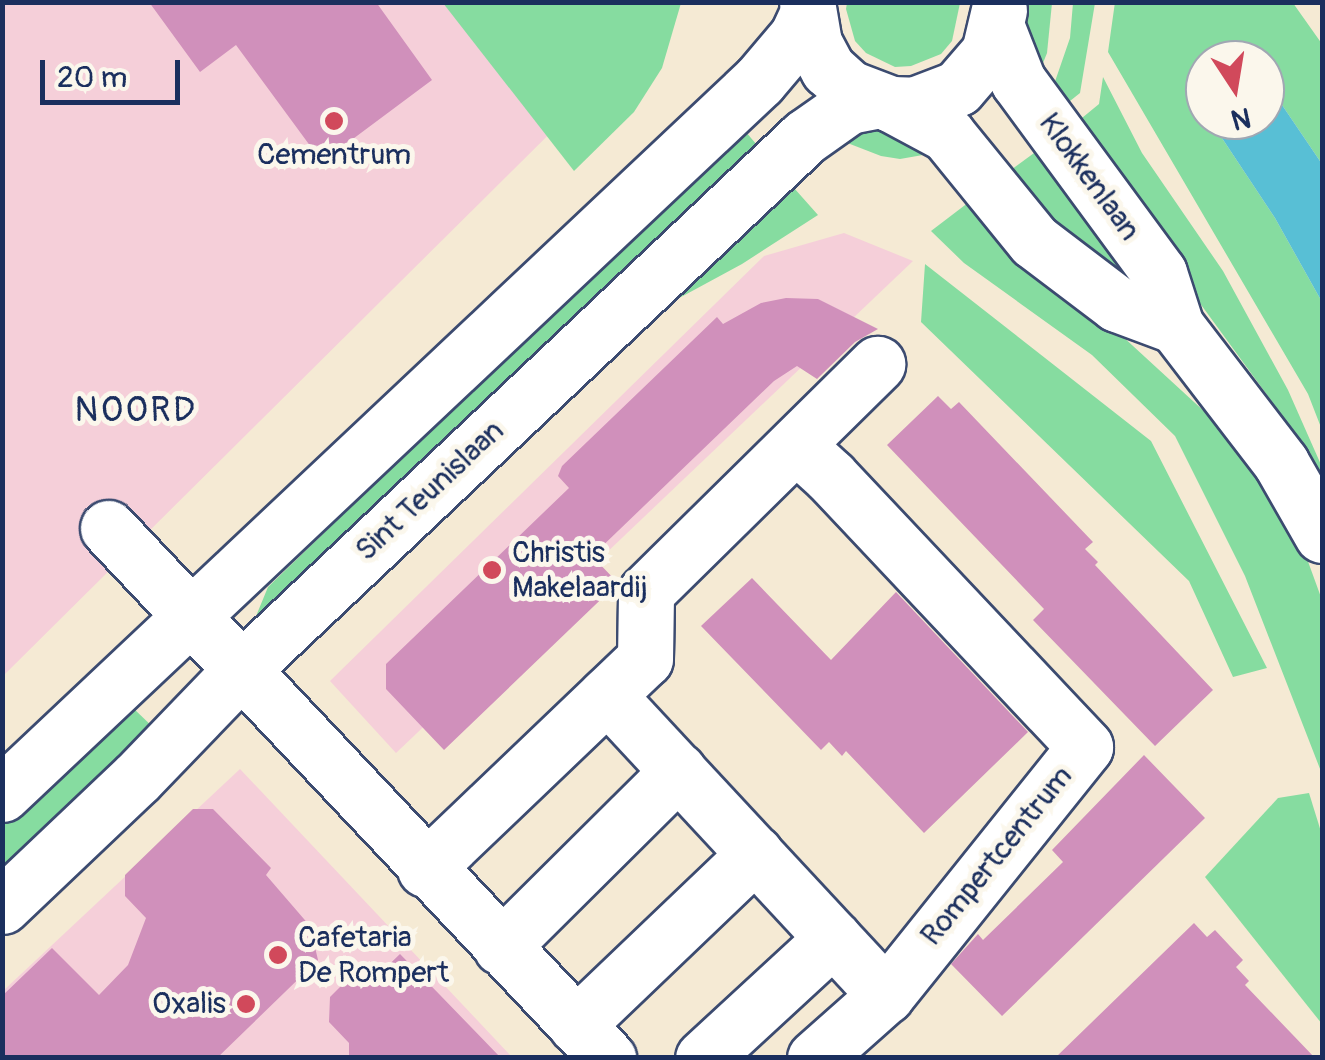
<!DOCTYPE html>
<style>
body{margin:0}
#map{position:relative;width:1325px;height:1060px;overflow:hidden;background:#f5ead4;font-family:Pangolin,sans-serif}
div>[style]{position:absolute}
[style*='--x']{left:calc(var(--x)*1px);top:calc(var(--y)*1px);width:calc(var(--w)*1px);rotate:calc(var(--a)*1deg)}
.built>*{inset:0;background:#f5cfd9}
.green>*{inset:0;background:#86dca0}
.water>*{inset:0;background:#58bfd5}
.building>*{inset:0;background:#d090bb}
.roads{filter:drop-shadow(2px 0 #3c4b70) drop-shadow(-2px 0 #3c4b70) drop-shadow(0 2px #3c4b70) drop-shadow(0 -2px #3c4b70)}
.minor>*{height:55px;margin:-27.5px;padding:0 27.5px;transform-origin:27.5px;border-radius:27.5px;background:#fff}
.dots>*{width:28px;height:28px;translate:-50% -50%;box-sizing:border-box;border:5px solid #fbf7ec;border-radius:50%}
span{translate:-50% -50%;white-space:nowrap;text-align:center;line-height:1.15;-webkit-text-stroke:10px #fbf7ec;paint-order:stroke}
.poi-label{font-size:30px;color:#1b2f5e}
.left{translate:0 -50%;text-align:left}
.right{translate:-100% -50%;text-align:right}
.street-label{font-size:30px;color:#1b2f5e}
.quarter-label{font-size:35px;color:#1b2f5e;letter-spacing:2.5px}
.frame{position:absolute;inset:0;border:5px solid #1b2f5e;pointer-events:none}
.north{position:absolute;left:1185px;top:40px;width:100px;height:100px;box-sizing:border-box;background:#fbf7ec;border:2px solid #a1a7b3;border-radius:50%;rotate:168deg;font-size:28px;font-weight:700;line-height:40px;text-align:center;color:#1b2f5e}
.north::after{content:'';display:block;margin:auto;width:35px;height:45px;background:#d1495b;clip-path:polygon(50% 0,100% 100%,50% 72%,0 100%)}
.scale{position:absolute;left:40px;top:60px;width:140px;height:45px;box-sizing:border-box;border:5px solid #1b2f5e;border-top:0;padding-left:12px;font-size:30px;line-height:35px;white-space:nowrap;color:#1b2f5e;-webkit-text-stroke:8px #fbf7ec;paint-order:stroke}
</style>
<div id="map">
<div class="built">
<i style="clip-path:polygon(3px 3px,631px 3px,649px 35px,3px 676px)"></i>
<i style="clip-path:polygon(844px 233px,913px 261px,396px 753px,330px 681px,764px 256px)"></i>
<i style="clip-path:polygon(240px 769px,512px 1057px,3px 1058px,3px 991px)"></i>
</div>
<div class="green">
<i style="clip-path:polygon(1115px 2px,1293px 3px,1322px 44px,1322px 164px,1265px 80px,1265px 60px,1205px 60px,1205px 90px,1195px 98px,1205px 120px,1210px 120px,1275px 218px,1322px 302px,1322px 430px,1308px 394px,1108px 52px)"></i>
<i style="clip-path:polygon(443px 3px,681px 3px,662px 68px,634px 112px,574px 171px)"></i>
<i style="clip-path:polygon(960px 3px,952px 41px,941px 54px,911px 66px,895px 67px,866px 53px,855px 41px,846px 9px,847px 3px)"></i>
<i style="clip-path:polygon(1027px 3px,1052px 3px,1047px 53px,1037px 78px,1021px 18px)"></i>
<i style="clip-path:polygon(1073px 3px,1095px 3px,1080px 93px,1060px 109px,1050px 96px,1070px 38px)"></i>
<i style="clip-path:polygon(1103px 77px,1142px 153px,1223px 271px,1288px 390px,1322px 467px,1322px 483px,1270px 399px,1071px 127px,1099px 104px)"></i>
<i style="clip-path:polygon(739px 124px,763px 152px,254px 621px,268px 587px,570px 296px)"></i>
<i style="clip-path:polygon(885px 124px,940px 152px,900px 159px,881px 156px,832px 137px)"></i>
<i style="clip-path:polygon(1045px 145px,1145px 285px,1096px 267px,1004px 175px)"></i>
<i style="clip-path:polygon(786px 179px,818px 215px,742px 264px,646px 316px,522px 434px,493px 472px,484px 464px)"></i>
<i style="clip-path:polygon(973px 199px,1231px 436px,1270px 492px,1306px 556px,1322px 600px,1322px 774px,1245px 576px,1175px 436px,1092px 355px,964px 263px,931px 231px)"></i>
<i style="clip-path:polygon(925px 264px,1151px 441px,1267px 668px,1233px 677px,1189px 581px,921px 322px)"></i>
<i style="clip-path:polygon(132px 707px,158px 732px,3px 882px,3px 813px)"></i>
<i style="clip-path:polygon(1309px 793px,1322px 835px,1322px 1024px,1205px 877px,1278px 798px)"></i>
</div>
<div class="water">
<i style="clip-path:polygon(1265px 80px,1322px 164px,1322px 302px,1275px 218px,1210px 120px,1265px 120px)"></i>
</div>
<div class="building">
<i style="clip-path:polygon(149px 2px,376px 2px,432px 80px,322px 162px,236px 45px,200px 72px)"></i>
<i style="clip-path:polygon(786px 298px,818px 299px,878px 329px,855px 342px,817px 379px,797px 366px,774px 381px,592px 556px,618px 583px,444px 750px,386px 689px,386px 664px,569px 488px,558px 476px,562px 466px,717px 317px,723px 324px,761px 303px)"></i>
<i style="clip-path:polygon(938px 396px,951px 409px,959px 402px,1093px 542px,1085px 549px,1098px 562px,1095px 565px,1213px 690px,1155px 746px,1033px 620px,1044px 609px,887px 445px)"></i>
<i style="clip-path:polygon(752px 578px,831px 660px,896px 592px,1028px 732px,924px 833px,846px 751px,842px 756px,829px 742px,821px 750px,701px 626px)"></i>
<i style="clip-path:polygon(1144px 755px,1205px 818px,1002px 1016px,951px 964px,978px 934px,983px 940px,1063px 862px,1052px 850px)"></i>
<i style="clip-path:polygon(193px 809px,213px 809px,271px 868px,266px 875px,310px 926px,318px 960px,217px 1058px,2px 1058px,2px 996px,52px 948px,99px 995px,128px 965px,146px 918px,125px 896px,125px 875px)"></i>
<i style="clip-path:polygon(1194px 923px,1207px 937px,1215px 930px,1243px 960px,1236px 967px,1249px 981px,1245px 985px,1315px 1058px,1055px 1058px)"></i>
<i style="clip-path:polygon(400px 954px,440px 995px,501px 1058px,349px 1058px,349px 1043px,329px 1022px,330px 997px,357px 970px,370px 983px)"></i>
</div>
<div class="roads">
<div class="minor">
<i style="--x:807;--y:2;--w:42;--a:80.3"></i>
<i style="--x:814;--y:43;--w:30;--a:62"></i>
<i style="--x:828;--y:69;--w:28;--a:42"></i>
<i style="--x:849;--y:88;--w:45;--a:20.9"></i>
<i style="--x:891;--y:104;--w:23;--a:2"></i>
<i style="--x:914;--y:105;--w:47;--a:-21.1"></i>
<i style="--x:958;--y:88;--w:48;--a:-49.3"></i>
<i style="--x:989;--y:52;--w:43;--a:-76.6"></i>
<i style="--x:998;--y:30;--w:55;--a:68.6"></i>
<i style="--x:1018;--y:81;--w:238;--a:53.7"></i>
<i style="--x:1159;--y:273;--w:56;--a:72.2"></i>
<i style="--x:1176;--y:326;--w:173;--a:52.5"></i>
<i style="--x:1281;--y:463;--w:83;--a:60.3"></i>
<i style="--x:891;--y:104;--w:64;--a:28.2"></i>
<i style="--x:947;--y:134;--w:138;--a:50.9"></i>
<i style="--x:1034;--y:241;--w:104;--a:37.2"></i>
<i style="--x:1117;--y:304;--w:63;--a:20.4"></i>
<i style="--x:796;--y:445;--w:46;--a:42.4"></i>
<i style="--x:830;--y:476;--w:372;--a:46.7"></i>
<i style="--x:1085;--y:747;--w:318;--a:128.7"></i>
<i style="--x:886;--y:995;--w:95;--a:138.4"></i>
<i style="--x:108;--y:528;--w:729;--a:46.67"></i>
<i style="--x:607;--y:695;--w:410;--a:47.1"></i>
<i style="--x:2;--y:794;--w:1040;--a:-43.29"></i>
<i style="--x:759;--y:81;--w:59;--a:-49.8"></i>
<i style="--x:797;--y:36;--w:23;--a:-65"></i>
<i style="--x:425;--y:869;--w:304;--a:-43.7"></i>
<i style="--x:645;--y:659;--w:67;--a:-89.1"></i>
<i style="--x:646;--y:592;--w:325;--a:-44.6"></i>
<i style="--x:2;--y:906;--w:186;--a:-43.5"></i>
<i style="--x:137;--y:778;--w:150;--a:-46.1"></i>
<i style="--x:241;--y:670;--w:776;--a:-43.38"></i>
<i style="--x:805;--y:137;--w:54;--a:-35.2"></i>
<i style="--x:849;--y:106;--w:26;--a:-11"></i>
<i style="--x:501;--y:947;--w:250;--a:-44.8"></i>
<i style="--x:576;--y:1025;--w:248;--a:-43.7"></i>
<i style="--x:703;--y:1058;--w:177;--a:-42.7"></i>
</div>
</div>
<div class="dots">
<i style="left:334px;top:121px;background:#d1495b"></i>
<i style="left:492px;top:570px;background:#d1495b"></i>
<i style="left:278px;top:955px;background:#d1495b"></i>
<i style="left:246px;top:1004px;background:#d1495b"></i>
</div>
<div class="poi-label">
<span style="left:334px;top:155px">Cementrum</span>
<span class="left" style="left:512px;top:570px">Christis<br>Makelaardij</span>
<span class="left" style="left:298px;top:955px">Cafetaria<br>De Rompert</span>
<span class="right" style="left:226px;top:1004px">Oxalis</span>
</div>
<div class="street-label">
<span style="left:1089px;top:177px;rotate:54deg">Klokkenlaan</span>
<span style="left:430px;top:491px;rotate:-43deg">Sint Teunislaan</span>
<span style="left:997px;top:856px;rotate:-51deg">Rompertcentrum</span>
</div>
<div class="quarter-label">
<span style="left:136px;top:410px">NOORD</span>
</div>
<div class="frame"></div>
<div class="north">N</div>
<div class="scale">20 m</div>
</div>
